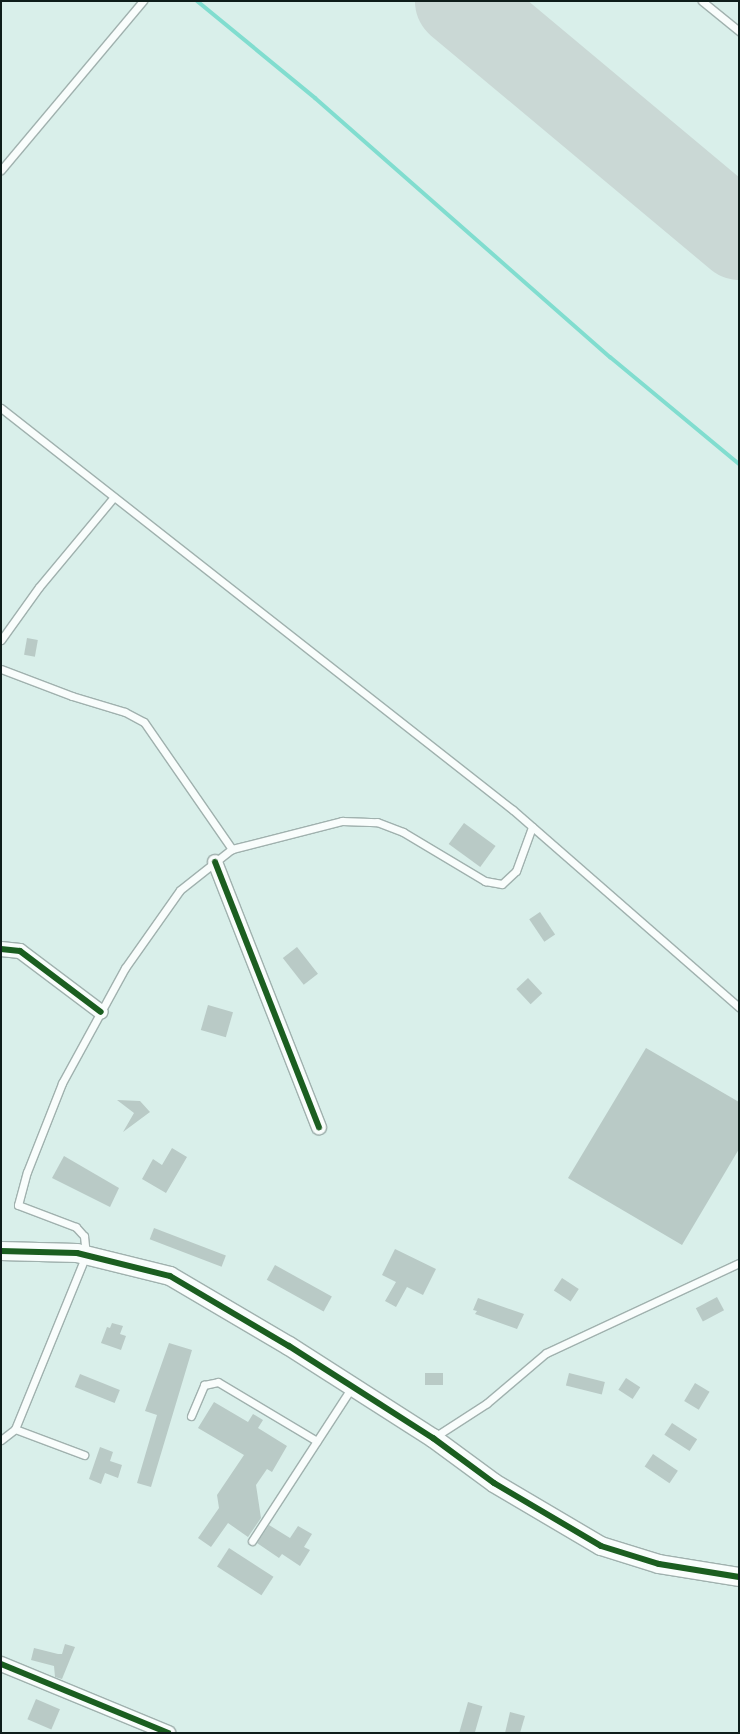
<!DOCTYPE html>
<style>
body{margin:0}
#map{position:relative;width:740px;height:1734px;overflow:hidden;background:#d9efea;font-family:"Space Grotesk",sans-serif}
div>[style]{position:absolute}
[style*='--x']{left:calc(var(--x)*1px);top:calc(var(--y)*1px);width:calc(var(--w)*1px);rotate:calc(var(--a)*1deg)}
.stream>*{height:4px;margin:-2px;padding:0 2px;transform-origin:2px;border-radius:2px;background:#81ddcf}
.runway>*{height:89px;margin:-44.5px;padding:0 44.5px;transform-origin:44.5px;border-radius:44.5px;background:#cad8d5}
.building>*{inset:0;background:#b9cac6;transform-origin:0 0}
.roads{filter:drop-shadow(1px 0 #a0b1ae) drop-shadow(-1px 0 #a0b1ae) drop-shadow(0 1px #a0b1ae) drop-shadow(0 -1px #a0b1ae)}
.service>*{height:7px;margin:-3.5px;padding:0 3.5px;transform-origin:3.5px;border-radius:3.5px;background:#f9fdfc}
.minor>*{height:14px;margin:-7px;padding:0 7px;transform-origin:7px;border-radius:7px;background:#f9fdfc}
.tertiary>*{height:18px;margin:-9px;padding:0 9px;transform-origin:9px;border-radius:9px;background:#f9fdfc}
.cycleway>*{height:6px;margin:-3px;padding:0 3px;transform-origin:3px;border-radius:3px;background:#1b5e20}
span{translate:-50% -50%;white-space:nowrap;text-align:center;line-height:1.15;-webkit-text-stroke:4px #effffb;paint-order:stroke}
.frame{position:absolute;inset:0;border:2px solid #0e1d1a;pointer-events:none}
</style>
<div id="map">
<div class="stream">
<i style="--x:197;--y:1;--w:153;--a:39.4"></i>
<i style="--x:315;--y:98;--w:393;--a:41.3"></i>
<i style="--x:610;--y:357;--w:168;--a:39.7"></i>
</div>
<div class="runway">
<i style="--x:459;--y:1;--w:365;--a:39.9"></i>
</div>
<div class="building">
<i style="left:27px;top:638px;width:11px;height:17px;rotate:10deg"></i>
<i style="left:464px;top:823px;width:39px;height:26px;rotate:36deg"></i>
<i style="left:540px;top:912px;width:27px;height:13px;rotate:56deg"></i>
<i style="left:297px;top:947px;width:34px;height:18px;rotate:52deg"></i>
<i style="left:528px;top:978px;width:21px;height:16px;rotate:47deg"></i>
<i style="left:208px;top:1005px;width:26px;height:26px;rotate:16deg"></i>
<i style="clip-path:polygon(646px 1048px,739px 1102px,739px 1149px,682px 1245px,568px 1178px)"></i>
<i style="clip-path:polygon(117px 1100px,140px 1101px,150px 1112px,123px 1132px,134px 1113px)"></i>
<i style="clip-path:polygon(172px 1148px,187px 1157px,166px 1193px,142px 1179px,153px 1159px,162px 1165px)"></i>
<i style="clip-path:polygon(64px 1156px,119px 1188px,110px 1207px,52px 1178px)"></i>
<i style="left:154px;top:1228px;width:77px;height:12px;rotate:21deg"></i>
<i style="clip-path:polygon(395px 1249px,436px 1269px,423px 1295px,407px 1287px,396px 1307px,385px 1301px,396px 1282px,382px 1275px)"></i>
<i style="left:275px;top:1265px;width:65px;height:17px;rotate:29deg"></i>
<i style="left:562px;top:1278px;width:20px;height:15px;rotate:33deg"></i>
<i style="left:717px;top:1297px;width:15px;height:24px;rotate:62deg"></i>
<i style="clip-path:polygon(478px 1298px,524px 1314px,517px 1329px,475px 1314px,477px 1311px,473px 1310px)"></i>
<i style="clip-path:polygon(112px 1323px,123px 1326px,120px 1334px,126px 1336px,121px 1350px,101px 1343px,107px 1327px,110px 1328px)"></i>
<i style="clip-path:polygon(169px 1343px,192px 1350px,151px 1487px,137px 1483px,157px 1415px,145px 1411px)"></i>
<i style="left:425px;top:1373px;width:18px;height:12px"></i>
<i style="left:569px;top:1373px;width:37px;height:13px;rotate:14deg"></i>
<i style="left:80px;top:1374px;width:43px;height:14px;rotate:22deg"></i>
<i style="left:626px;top:1378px;width:17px;height:14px;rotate:33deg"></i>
<i style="left:695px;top:1383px;width:17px;height:21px;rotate:31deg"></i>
<i style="clip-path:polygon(214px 1402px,248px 1422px,253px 1414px,263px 1420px,258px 1428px,287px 1446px,272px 1472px,267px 1469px,256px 1485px,261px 1518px,248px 1537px,228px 1523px,211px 1547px,198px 1538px,219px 1508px,217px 1495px,244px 1455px,198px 1428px)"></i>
<i style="left:672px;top:1423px;width:30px;height:14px;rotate:33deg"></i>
<i style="clip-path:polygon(100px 1447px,113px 1452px,110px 1461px,122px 1465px,118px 1478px,105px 1473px,101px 1484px,89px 1479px)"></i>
<i style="left:653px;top:1454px;width:30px;height:15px;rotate:34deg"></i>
<i style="clip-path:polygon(269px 1525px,290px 1538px,298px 1526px,312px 1534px,304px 1547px,310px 1550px,300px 1566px,282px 1554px,279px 1558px,257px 1543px)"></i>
<i style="left:229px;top:1548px;width:53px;height:22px;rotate:33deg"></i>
<i style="clip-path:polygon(65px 1644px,75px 1647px,62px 1679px,55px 1677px,54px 1666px,31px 1660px,34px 1648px,58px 1654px,62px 1654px)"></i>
<i style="left:36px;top:1699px;width:26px;height:22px;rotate:23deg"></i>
<i style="left:468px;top:1702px;width:15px;height:32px;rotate:16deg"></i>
<i style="clip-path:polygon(510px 1712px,525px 1716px,520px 1733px,505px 1733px)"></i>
</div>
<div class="roads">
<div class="service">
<i style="--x:702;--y:1;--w:48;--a:39"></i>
<i style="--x:1;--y:170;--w:221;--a:-50"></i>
<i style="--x:1;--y:408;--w:651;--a:38.14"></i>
<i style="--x:513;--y:810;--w:300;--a:41.1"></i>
<i style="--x:1;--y:640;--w:65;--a:-54.4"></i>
<i style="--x:39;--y:587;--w:117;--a:-50.2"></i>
<i style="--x:1;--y:669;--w:76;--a:20.8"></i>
<i style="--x:72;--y:696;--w:55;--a:16.8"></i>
<i style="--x:125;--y:712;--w:21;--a:28"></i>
<i style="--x:144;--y:722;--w:155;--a:55.3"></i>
<i style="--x:232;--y:849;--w:114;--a:-14.3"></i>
<i style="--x:342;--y:821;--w:35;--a:2"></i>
<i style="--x:377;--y:822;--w:28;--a:21"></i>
<i style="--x:403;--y:832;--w:96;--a:30.9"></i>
<i style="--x:485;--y:881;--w:17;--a:10"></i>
<i style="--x:502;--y:884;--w:19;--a:-43"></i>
<i style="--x:516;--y:871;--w:47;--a:-70"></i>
<i style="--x:191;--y:1416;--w:34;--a:-67"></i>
<i style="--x:204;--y:1385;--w:14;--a:-12"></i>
<i style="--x:218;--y:1382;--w:115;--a:30.8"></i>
<i style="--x:15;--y:1429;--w:74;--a:20.6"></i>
<i style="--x:433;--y:1438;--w:64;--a:-32.9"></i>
<i style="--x:487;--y:1403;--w:77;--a:-40.3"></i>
<i style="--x:546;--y:1353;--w:213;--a:-25"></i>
<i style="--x:1;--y:1440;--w:18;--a:-38"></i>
<i style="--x:15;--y:1429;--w:188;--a:-67.8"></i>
<i style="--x:86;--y:1255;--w:19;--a:-96"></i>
<i style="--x:84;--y:1236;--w:12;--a:-132"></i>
<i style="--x:76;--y:1227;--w:62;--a:-159.2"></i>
<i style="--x:18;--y:1205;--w:34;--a:-75"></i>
<i style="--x:27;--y:1172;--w:96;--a:-68.5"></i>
<i style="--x:62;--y:1083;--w:131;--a:-61.3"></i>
<i style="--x:125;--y:968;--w:95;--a:-54.8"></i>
<i style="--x:180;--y:890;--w:66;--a:-38.3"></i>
<i style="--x:252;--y:1541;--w:184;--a:-57"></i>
</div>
<div class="minor">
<i style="--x:215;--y:862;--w:285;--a:68.6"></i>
<i style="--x:1;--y:949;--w:19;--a:6"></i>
<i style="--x:20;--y:951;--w:101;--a:37"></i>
<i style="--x:1;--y:1664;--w:181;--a:22.4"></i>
</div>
<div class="tertiary">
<i style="--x:1;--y:1251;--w:76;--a:1.5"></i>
<i style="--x:77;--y:1253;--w:96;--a:13.9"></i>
<i style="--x:170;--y:1276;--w:138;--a:30.5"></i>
<i style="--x:289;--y:1346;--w:171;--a:32.6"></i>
<i style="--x:433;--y:1438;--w:76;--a:36.4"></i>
<i style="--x:494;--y:1483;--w:124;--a:30.5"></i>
<i style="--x:601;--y:1546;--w:61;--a:17.2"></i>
<i style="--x:659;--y:1564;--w:81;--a:9.2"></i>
</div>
</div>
<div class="cycleway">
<i style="--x:215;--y:862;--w:285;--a:68.6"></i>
<i style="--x:1;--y:949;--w:19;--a:6"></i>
<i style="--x:20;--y:951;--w:101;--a:37"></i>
<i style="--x:1;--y:1251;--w:76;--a:1.5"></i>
<i style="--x:77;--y:1253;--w:96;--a:13.9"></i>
<i style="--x:170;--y:1276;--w:138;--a:30.5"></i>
<i style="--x:289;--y:1346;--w:171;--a:32.6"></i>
<i style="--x:433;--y:1438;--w:76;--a:36.4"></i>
<i style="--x:494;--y:1483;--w:124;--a:30.5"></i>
<i style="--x:601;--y:1546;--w:61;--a:17.2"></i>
<i style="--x:659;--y:1564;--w:81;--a:9.2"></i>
<i style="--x:1;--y:1664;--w:181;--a:22.4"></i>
</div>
<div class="frame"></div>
</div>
